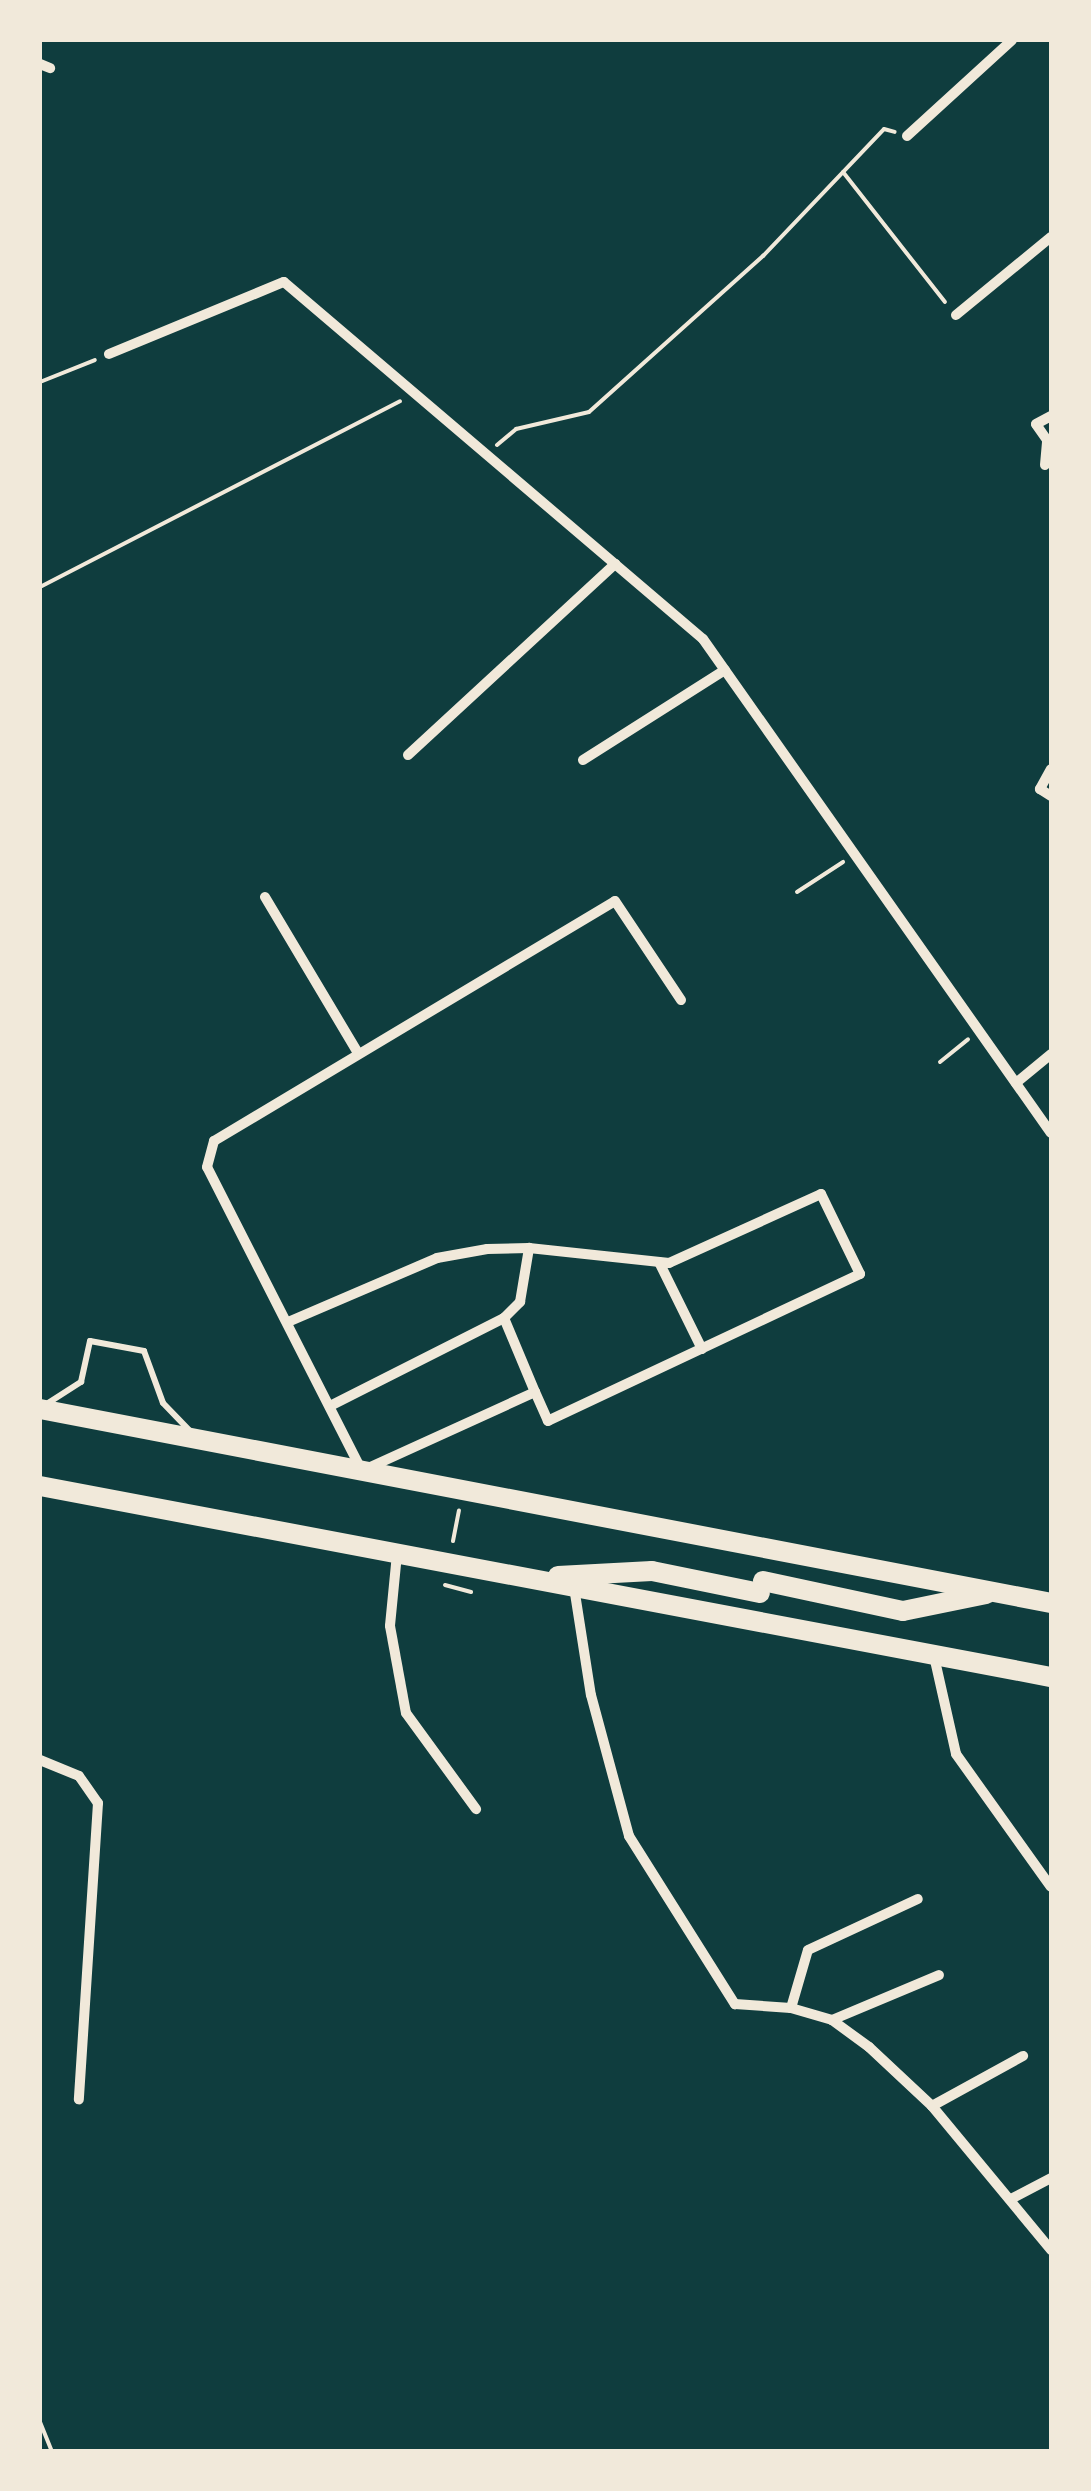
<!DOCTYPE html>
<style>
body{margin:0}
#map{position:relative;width:1091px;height:2491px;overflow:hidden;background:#0f3d3e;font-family:Ubuntu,sans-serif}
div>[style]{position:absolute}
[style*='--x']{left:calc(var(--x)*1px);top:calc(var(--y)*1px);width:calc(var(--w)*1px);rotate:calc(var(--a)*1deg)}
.path>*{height:4px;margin:-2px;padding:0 2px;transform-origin:2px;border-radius:2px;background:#f1e9da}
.service>*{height:6px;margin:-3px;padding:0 3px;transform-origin:3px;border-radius:3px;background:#f1e9da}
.minor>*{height:10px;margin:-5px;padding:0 5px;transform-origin:5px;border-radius:5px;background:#f1e9da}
.trunk>*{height:20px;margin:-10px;padding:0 10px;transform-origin:10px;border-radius:10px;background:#f1e9da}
span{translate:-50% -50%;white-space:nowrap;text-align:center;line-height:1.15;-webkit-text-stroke:8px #f1e9da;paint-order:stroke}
.frame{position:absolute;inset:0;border:42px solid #f1e9da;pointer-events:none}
</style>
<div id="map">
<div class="path">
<i style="--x:843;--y:172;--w:165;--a:51.9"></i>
<i style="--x:40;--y:382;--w:59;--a:-21.8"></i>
<i style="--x:497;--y:445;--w:25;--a:-40"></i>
<i style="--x:516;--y:429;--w:75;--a:-13.1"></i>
<i style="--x:589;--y:412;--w:234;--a:-41.9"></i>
<i style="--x:763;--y:256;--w:175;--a:-46.4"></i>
<i style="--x:884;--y:129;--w:11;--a:15"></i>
<i style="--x:40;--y:587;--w:405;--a:-27.3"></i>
<i style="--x:797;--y:892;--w:55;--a:-33.1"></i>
<i style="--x:940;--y:1062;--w:36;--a:-39"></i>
<i style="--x:453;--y:1541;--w:31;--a:-79"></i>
<i style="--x:445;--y:1585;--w:27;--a:15"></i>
<i style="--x:40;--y:2422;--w:31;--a:68"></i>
</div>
<div class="service">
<i style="--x:45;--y:1405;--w:43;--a:-32.6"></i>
<i style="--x:81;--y:1382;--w:42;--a:-77.6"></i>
<i style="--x:90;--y:1341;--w:55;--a:10.5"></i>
<i style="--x:144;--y:1351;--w:55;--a:69.9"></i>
<i style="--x:163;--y:1403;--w:39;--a:46"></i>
</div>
<div class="minor">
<i style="--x:40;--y:64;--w:11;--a:22"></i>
<i style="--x:907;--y:136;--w:142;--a:-42.4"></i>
<i style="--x:956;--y:315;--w:123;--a:-39.4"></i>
<i style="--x:109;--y:354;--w:189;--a:-22.4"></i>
<i style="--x:284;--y:282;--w:550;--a:40.43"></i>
<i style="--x:703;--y:639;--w:604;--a:54.84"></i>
<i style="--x:1045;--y:465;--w:25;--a:-85"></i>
<i style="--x:1047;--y:440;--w:19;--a:-125"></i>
<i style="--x:1036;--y:424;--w:17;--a:-28"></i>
<i style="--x:408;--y:755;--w:282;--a:-42.7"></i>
<i style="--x:583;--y:760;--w:168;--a:-32.4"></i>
<i style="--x:1051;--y:769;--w:23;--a:119"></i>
<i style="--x:1040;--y:789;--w:13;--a:32"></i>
<i style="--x:265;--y:897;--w:182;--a:59.2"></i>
<i style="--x:1016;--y:1083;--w:45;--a:-39.6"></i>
<i style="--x:659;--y:1262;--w:97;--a:63.7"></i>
<i style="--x:504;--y:1318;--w:80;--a:67.3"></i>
<i style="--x:288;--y:1322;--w:162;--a:-23.2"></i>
<i style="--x:437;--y:1258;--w:51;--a:-10.2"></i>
<i style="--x:487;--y:1249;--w:42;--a:-1.4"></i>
<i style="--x:529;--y:1248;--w:141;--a:6.1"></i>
<i style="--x:669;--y:1263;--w:167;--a:-24.4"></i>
<i style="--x:821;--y:1194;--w:89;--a:64"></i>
<i style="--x:860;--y:1274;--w:345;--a:154.8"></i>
<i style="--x:548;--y:1421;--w:32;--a:-114"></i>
<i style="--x:535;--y:1392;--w:190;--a:155.5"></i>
<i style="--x:362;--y:1471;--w:341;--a:-117"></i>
<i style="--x:207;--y:1167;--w:27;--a:-75"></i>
<i style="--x:214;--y:1141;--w:467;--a:-30.9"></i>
<i style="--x:615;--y:901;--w:119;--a:56.3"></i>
<i style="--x:330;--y:1406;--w:195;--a:-26.8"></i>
<i style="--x:504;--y:1318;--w:23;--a:-45"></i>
<i style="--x:520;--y:1302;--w:55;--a:-80.5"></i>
<i style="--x:397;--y:1554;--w:72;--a:95.6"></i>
<i style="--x:390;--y:1626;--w:88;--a:79.6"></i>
<i style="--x:406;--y:1713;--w:119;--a:53.9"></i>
<i style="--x:574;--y:1587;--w:109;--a:81.1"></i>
<i style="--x:591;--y:1695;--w:146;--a:74.9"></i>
<i style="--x:629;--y:1836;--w:199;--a:57.8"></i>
<i style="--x:735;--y:2004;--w:56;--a:4.1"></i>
<i style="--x:791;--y:2008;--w:43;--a:16.3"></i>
<i style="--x:832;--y:2020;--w:46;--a:36.1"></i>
<i style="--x:869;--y:2047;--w:86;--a:43.1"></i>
<i style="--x:932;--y:2106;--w:187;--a:50.4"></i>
<i style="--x:934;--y:1656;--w:100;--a:77.3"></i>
<i style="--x:956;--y:1754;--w:163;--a:54.5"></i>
<i style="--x:40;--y:1760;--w:42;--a:22.3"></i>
<i style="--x:79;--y:1776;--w:33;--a:55"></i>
<i style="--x:98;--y:1803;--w:297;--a:93.7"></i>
<i style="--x:791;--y:2008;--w:60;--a:-73.7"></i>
<i style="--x:808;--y:1950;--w:121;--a:-24.9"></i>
<i style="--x:832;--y:2020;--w:116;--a:-22.8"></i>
<i style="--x:932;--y:2106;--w:104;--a:-28.8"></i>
<i style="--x:1011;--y:2199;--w:45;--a:-27.7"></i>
</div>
<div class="trunk">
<i style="--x:40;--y:1409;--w:1029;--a:10.86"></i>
<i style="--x:40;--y:1486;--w:1029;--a:10.7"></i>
<i style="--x:558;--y:1576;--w:94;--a:-3"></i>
<i style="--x:652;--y:1571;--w:110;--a:11.5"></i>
<i style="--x:763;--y:1581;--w:143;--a:12.1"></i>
<i style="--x:903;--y:1611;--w:85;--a:-11.6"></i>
</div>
<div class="frame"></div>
</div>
